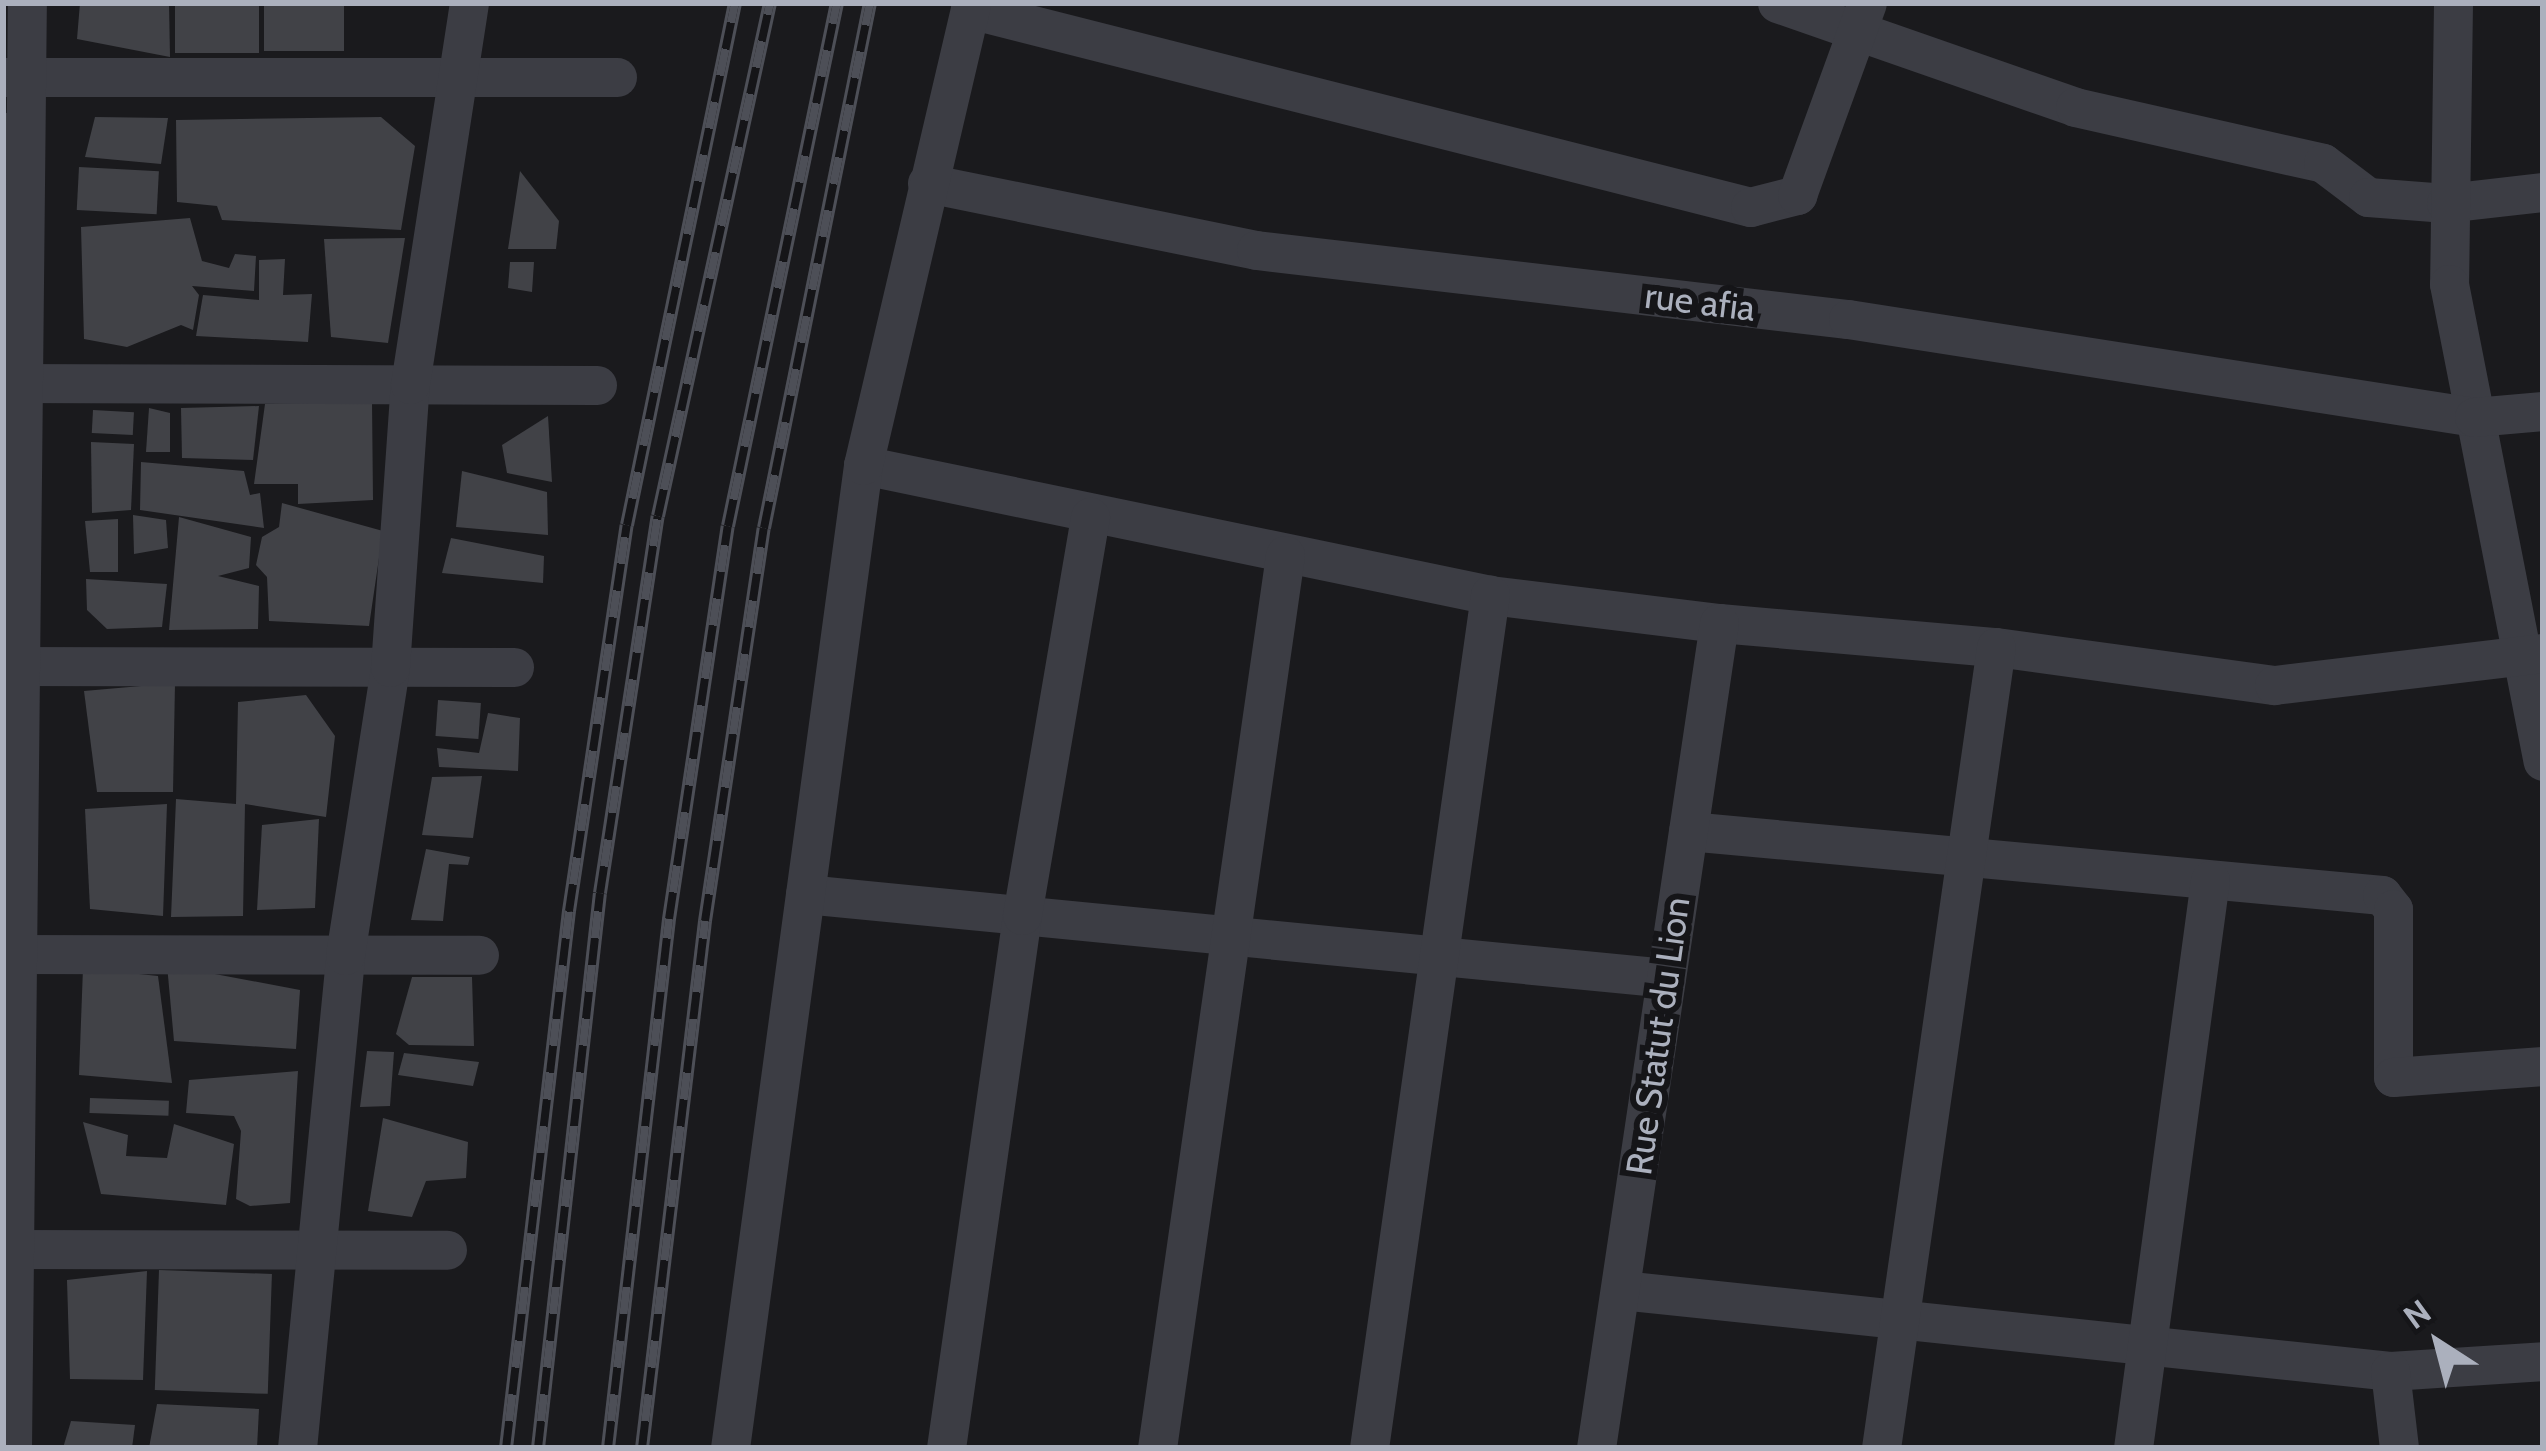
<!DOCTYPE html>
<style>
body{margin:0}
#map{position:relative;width:2546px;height:1451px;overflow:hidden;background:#1a1a1d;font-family:Cabin,sans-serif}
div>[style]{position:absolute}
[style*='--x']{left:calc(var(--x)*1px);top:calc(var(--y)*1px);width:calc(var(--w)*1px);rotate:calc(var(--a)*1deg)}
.building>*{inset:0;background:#414247;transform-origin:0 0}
.minor>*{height:39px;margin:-19.5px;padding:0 19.5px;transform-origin:19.5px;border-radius:19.5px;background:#3c3d44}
.rail>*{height:14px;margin-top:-7px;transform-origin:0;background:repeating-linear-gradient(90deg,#151518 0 27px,#4d4f57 0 54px);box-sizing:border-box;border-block:3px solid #4d4f57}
span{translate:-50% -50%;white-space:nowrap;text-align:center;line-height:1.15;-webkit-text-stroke:12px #151518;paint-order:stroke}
.street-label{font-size:36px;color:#abb0bd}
.frame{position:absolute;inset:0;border:6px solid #abb0bd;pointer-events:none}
.north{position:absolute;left:2378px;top:1283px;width:120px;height:120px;-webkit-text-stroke:9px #151518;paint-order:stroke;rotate:324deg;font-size:33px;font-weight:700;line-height:48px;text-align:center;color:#abb0bd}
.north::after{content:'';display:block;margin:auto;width:42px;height:54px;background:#abb0bd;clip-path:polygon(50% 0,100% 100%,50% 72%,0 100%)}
</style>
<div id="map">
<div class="building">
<i style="clip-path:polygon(80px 3px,169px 3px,170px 57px,77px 39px)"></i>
<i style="left:175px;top:3px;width:84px;height:50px"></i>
<i style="left:264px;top:3px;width:80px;height:48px"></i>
<i style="clip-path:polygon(3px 113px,7px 113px,9px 209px,3px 209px)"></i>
<i style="clip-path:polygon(95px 117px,168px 118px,161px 164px,85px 157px)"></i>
<i style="clip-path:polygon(381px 117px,415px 146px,401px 230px,222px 220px,217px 206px,177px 202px,176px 120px)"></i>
<i style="left:79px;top:167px;width:80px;height:43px;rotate:3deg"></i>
<i style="clip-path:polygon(520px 171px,559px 221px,556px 249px,508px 249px)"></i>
<i style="clip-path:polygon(190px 218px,202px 261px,229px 268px,235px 254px,256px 256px,254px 291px,192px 286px,199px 295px,193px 330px,181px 325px,127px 347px,84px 339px,81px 227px)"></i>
<i style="clip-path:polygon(405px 238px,388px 343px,331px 337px,324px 239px)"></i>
<i style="clip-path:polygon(285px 259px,283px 295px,312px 294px,308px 342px,196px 336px,203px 295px,259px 300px,259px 260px)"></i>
<i style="clip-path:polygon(510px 262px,534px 262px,532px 292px,508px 288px)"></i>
<i style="clip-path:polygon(372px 401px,373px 500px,298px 504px,298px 484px,254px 484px,265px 404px)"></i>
<i style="clip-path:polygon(259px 406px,253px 460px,182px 458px,181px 408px)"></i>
<i style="clip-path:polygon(149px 408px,170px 413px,170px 452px,146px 452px)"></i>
<i style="left:93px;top:410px;width:41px;height:23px;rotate:3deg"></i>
<i style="clip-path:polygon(548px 416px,552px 482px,507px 473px,502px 445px)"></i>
<i style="clip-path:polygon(91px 442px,134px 444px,131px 510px,92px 513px)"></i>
<i style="clip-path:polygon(141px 462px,244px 471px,250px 495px,260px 493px,264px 528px,140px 510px)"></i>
<i style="clip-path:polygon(462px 471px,547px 492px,548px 535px,456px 527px)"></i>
<i style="clip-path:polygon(282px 503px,383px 531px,369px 626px,269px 621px,267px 577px,256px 565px,262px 537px,279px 527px)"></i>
<i style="clip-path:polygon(133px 515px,166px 520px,168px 548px,134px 554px)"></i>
<i style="clip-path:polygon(179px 517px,251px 537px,249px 568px,218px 576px,259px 586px,258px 629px,169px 630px)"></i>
<i style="clip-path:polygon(118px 519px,118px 572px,90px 572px,85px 521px)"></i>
<i style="clip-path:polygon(451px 538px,544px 556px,543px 583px,442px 573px)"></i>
<i style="clip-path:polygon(86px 579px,167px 584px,162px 627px,107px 629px,87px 610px)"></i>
<i style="clip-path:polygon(175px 683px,173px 792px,97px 792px,84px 691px)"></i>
<i style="clip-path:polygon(306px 695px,335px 736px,326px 817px,245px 804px,243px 916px,171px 917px,176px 799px,236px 804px,238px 702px)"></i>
<i style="left:438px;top:700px;width:43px;height:36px;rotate:4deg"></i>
<i style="clip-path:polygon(488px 713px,520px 718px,518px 771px,439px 767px,437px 748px,479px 753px)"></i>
<i style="clip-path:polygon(482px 776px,473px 838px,422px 835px,432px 777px)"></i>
<i style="clip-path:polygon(167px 804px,163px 916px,90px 909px,85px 809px)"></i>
<i style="clip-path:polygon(319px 819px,315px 908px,257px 910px,262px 825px)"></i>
<i style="clip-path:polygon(426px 849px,470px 857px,468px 865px,449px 864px,443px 921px,411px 920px)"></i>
<i style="clip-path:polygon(167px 965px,300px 990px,296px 1049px,174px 1041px)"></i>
<i style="clip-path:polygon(83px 968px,158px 976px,172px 1083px,79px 1075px)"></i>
<i style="clip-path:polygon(412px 977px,472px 977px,474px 1046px,409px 1045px,396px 1034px)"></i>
<i style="clip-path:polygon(367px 1051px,394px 1052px,390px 1106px,360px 1107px)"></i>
<i style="clip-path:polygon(404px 1053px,479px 1062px,473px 1086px,398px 1075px)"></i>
<i style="clip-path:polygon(298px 1071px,290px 1203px,250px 1206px,236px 1199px,241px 1131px,234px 1116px,186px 1113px,189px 1080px)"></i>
<i style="left:90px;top:1098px;width:79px;height:15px;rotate:2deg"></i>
<i style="clip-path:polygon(383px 1118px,468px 1142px,466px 1178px,426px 1181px,412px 1217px,368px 1211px)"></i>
<i style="clip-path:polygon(83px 1122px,128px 1135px,126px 1156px,167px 1158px,174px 1124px,234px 1144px,226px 1205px,101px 1194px)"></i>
<i style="left:159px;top:1270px;width:113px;height:120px;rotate:2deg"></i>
<i style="clip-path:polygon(147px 1271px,143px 1380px,70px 1379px,67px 1280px)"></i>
<i style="clip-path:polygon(157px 1404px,259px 1409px,257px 1448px,149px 1448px)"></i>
<i style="clip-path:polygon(71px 1421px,135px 1425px,132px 1448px,63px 1448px)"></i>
</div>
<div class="minor">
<i style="--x:1777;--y:3;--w:316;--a:19.2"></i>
<i style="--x:2075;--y:107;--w:254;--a:12.7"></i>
<i style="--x:2323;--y:163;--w:56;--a:37.1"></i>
<i style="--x:2368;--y:197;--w:78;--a:4.4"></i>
<i style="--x:2446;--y:203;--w:98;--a:-6.5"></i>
<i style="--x:2453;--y:3;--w:281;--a:90.8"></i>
<i style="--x:2449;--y:284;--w:486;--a:78.9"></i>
<i style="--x:970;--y:9;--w:805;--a:14.24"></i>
<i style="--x:1750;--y:207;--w:49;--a:-14.3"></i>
<i style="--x:1797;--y:195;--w:204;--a:-70"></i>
<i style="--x:3;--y:77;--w:614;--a:0"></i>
<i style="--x:927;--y:183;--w:336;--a:11.5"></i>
<i style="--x:1256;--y:250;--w:596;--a:6.65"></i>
<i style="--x:1848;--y:319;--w:634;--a:8.9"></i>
<i style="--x:2474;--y:417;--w:69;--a:-5"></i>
<i style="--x:3;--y:383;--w:594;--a:0.19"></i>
<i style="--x:863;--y:465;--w:640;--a:11.71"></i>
<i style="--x:1490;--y:595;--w:231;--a:7"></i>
<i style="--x:1719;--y:623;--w:278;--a:5"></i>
<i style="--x:1996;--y:647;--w:281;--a:7.8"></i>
<i style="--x:2274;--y:685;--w:271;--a:-6.8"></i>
<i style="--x:3;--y:666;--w:511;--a:0.11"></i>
<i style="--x:1688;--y:831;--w:697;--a:5.27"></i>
<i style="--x:2382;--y:895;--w:18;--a:52"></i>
<i style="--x:2393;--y:909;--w:168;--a:90"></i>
<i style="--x:2393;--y:1077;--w:150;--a:-4.2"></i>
<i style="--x:805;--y:894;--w:865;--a:5.57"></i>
<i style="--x:3;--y:954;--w:476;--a:0.1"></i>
<i style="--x:3;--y:1249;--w:444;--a:0.1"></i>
<i style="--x:1621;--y:1290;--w:773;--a:6.01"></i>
<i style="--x:2390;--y:1371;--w:153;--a:-3.7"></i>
<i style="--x:2390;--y:1371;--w:78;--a:83.3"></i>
<i style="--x:12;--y:1448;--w:1445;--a:-89.41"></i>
<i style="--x:297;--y:1448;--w:495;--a:-84.4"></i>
<i style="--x:345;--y:955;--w:291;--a:-81.1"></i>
<i style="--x:390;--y:667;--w:284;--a:-86"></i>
<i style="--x:410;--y:384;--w:386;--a:-81.2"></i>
<i style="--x:730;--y:1448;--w:992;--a:-82.29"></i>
<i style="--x:863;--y:465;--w:474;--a:-76.8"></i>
<i style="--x:946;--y:1448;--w:538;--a:-81.88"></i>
<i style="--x:1022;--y:915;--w:404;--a:-80.3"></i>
<i style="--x:1157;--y:1448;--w:902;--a:-81.84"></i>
<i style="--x:1369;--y:1448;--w:862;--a:-81.93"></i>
<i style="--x:1596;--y:1448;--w:834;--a:-81.52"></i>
<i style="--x:1881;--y:1448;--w:809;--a:-81.83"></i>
<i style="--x:2133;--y:1448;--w:573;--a:-82.28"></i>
</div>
<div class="rail">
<i style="--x:506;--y:1448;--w:541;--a:-83.31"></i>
<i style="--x:569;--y:911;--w:390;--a:-81.5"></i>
<i style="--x:627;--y:525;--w:533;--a:-78.31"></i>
<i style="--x:538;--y:1448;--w:558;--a:-83.63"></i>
<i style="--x:600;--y:893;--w:381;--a:-81.3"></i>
<i style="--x:658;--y:516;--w:525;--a:-77.68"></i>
<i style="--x:608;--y:1448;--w:533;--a:-83.42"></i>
<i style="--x:669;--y:919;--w:397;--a:-81.5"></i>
<i style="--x:728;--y:526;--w:534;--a:-78.23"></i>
<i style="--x:642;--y:1448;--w:531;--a:-83.18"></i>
<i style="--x:705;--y:921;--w:397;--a:-81.5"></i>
<i style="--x:764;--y:528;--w:536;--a:-78.59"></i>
</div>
<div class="street-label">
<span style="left:1700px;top:302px;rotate:7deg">rue afia</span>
<span style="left:1658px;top:1036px;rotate:-82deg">Rue Statut du Lion</span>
</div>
<div class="frame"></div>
<div class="north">N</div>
</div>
